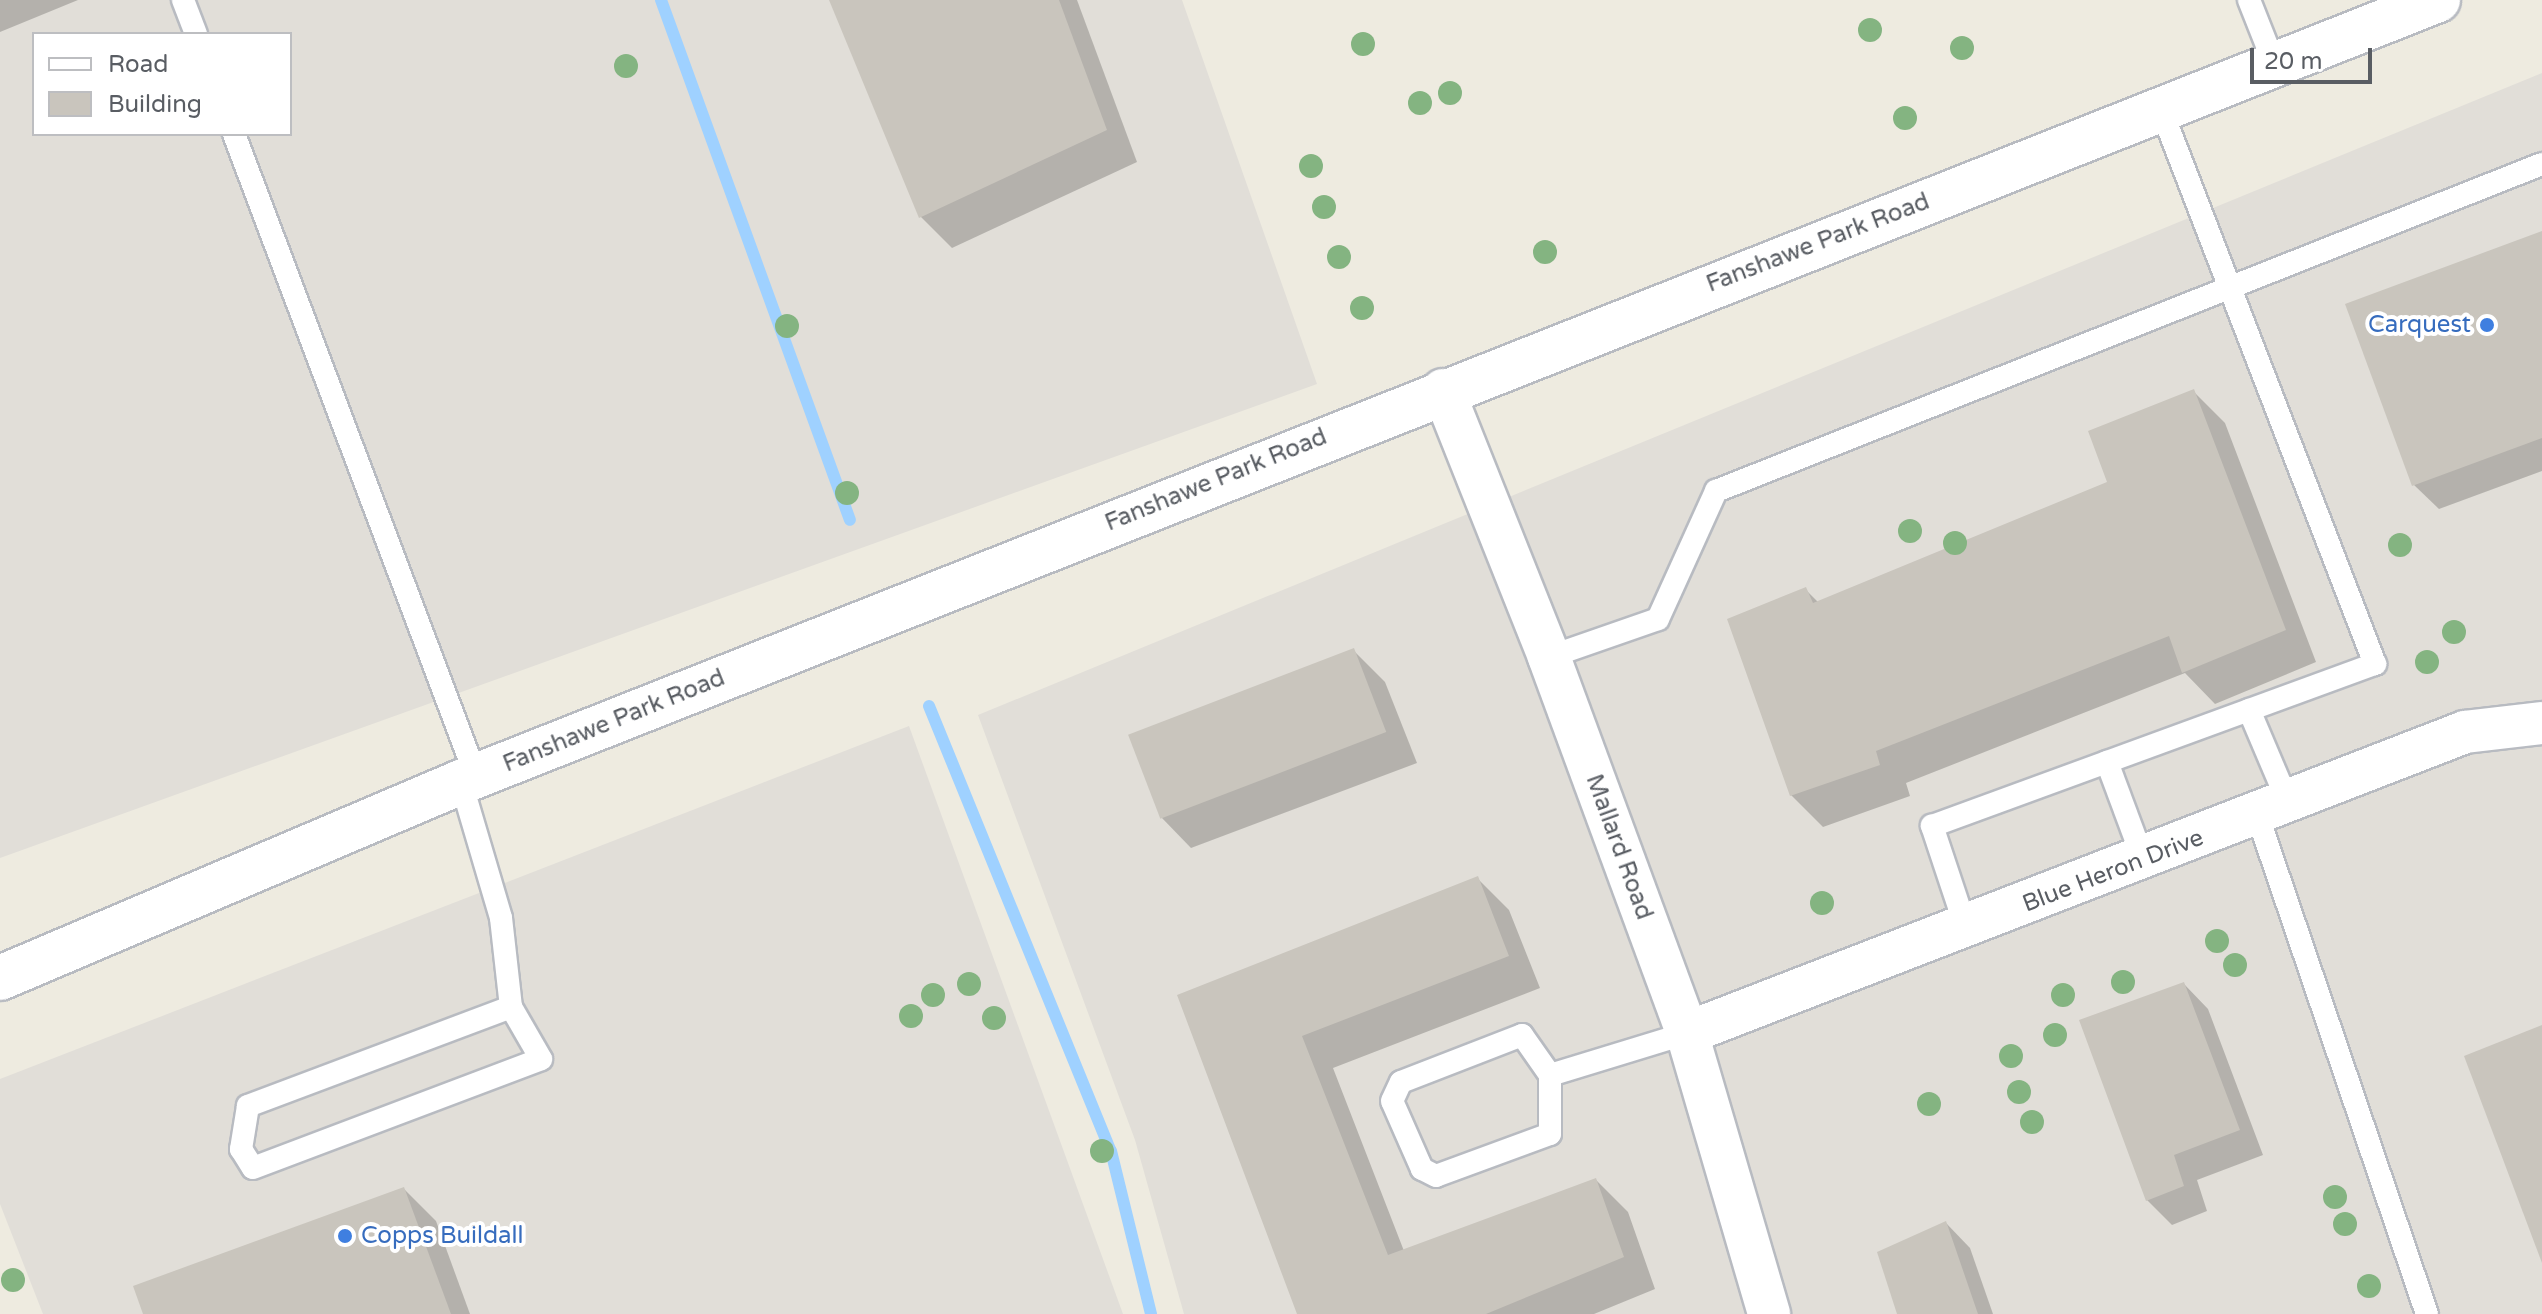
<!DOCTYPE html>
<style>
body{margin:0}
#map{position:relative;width:2542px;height:1314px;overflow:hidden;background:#eeebe0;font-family:"Varela Round",sans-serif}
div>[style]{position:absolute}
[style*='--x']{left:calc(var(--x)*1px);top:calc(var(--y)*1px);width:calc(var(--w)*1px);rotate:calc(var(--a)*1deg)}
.industrial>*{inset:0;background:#e1ded8}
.shadow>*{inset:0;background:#0003}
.stream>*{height:12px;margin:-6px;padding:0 6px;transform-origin:6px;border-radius:6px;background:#9fd1ff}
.building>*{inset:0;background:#c9c5bd;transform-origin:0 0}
.roads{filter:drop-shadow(2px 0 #b8bbc1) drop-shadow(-2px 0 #b8bbc1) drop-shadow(0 2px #b8bbc1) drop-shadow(0 -2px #b8bbc1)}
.service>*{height:22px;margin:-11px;padding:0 11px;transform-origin:11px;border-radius:11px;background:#fff}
.minor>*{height:42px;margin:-21px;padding:0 21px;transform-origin:21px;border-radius:21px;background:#fff}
.secondary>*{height:44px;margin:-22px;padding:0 22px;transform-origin:22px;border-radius:22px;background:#fff}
.trees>*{width:24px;height:24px;margin:-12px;border-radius:50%;background:#84b481}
.dots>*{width:22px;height:22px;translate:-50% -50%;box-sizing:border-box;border:4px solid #fff;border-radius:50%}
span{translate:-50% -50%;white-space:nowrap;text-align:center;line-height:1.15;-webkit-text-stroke:8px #fff;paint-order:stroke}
.street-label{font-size:24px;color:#595d63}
.shop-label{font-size:24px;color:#366cbe}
.right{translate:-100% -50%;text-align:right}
.left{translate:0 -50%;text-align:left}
.legend{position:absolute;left:32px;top:32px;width:260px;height:104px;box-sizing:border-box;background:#fff;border:2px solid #bdbec1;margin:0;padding:10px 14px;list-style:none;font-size:24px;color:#595d63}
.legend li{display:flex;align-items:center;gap:16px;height:40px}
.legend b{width:40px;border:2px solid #bdbec1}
.scale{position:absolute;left:2250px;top:48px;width:122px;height:36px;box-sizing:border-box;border:4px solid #595d63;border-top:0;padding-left:10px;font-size:24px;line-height:28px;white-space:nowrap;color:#595d63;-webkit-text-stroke:6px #fff;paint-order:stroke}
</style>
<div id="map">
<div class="industrial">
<i style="clip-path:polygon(evenodd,0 0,1182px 0,1317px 384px,0 858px,0 0,34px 34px,290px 34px,290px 134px,34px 134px,34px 34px)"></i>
<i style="clip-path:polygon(2542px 73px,2542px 1314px,1184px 1314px,1135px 1140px,978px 715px)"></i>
<i style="clip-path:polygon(909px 726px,1123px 1314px,43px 1314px,0 1204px,0 1079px)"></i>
</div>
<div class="shadow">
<i style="clip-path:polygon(0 0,78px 0,0 32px)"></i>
<i style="clip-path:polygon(832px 0,1077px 0,1137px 162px,952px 248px,921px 217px)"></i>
<i style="clip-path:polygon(2542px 233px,2542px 471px,2439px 509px,2414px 485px)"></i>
<i style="clip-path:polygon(2193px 391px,2225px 423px,2316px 662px,2215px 704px,2185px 673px,1906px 783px,1910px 796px,1823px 827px,1791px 795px,1806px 590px,1819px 603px,2109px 484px)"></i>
<i style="clip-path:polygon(1353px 650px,1385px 682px,1417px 763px,1191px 848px,1160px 816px)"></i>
<i style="clip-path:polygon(1478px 879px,1509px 910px,1540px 988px,1333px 1068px,1404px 1251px,1596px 1180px,1628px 1212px,1655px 1289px,1594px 1314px,1299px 1314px,1179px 996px)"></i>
<i style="clip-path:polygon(2184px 984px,2208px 1009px,2263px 1155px,2197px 1180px,2207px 1211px,2172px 1225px,2147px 1200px)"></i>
<i style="clip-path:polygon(404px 1189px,436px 1221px,470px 1314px,145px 1314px)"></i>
<i style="clip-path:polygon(1946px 1223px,1970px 1248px,1993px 1314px,1899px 1314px)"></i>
</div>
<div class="stream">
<i style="--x:661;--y:0;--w:553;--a:70.03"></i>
<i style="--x:929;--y:706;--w:481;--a:67.8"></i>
<i style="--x:1111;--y:1151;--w:168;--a:76.2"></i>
</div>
<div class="building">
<i style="clip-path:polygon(829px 0,1059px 0,1107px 130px,919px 218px)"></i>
<i style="clip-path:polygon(2542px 231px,2542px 438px,2412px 486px,2345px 304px)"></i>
<i style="clip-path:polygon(2194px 389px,2286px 630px,2182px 673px,2169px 636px,1876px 751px,1880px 765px,1790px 796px,1727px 619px,1806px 587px,1813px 603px,2107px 482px,2088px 431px)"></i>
<i style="left:1354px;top:648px;width:90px;height:242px;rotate:69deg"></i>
<i style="clip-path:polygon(1478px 876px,1509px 956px,1302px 1036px,1388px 1255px,1596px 1178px,1624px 1257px,1486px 1314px,1297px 1314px,1177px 995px)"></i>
<i style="clip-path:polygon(2184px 982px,2240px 1130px,2174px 1155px,2184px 1186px,2146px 1201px,2079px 1020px)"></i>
<i style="clip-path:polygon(2542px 1025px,2542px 1263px,2464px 1056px)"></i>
<i style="clip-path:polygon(404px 1187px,451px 1314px,143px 1314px,133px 1286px)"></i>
<i style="clip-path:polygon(1946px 1221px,1978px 1314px,1897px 1314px,1877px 1252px)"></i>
</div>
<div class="roads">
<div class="service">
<i style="--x:183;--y:0;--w:36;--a:69"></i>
<i style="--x:2249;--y:0;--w:68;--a:68.4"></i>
<i style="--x:234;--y:134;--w:686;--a:69.35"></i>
<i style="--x:1549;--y:657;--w:115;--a:-19.2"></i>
<i style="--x:1658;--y:619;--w:141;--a:-65.6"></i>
<i style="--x:1716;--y:491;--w:888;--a:-21.6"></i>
<i style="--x:2249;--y:710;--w:100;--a:67"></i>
<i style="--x:2107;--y:762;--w:103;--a:69.6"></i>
<i style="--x:461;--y:782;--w:142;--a:73.6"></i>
<i style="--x:501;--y:918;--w:90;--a:83.6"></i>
<i style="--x:511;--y:1007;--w:281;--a:159.4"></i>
<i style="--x:248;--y:1106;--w:44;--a:99.2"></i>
<i style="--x:241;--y:1149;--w:22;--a:58"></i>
<i style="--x:253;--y:1168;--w:308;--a:-20.7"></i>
<i style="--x:541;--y:1059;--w:60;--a:-120"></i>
<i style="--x:2257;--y:814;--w:528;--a:71.22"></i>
<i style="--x:1966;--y:928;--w:108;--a:-108.4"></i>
<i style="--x:1932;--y:826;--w:472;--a:-20.1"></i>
<i style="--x:2375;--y:664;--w:595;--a:-111.09"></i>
<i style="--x:1550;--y:1075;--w:59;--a:90"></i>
<i style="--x:1550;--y:1134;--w:121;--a:159.8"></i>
<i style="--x:1436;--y:1176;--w:16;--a:-153"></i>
<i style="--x:1422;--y:1169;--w:74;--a:-113.8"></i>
<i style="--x:1392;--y:1101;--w:21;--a:-65"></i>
<i style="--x:1401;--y:1082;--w:130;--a:-21.2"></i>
<i style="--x:1522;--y:1035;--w:49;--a:55"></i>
<i style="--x:1550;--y:1075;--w:143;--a:-17"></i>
</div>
<div class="minor">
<i style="--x:1443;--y:390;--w:287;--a:68.3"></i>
<i style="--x:1549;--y:657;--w:401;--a:69.8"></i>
<i style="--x:1687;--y:1033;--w:293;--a:73.7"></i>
<i style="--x:1687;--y:1033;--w:834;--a:-21.15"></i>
<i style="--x:2465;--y:732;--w:78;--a:-6.7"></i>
</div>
<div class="secondary">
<i style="--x:0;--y:978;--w:501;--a:-23.03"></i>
<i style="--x:461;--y:782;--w:2126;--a:-21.58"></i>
</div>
</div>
<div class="trees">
<i style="left:1870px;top:30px"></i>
<i style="left:1363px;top:44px"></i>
<i style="left:1962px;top:48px"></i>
<i style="left:626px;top:66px"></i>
<i style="left:1450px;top:93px"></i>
<i style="left:1420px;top:103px"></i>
<i style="left:1905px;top:118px"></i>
<i style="left:1311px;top:166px"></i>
<i style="left:1324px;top:207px"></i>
<i style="left:1545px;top:252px"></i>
<i style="left:1339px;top:257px"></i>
<i style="left:1362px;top:308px"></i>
<i style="left:787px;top:326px"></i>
<i style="left:847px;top:493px"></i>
<i style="left:1910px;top:531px"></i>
<i style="left:1955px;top:543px"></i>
<i style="left:2400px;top:545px"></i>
<i style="left:2454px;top:632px"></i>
<i style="left:2427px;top:662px"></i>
<i style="left:1822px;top:903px"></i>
<i style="left:2217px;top:941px"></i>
<i style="left:2235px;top:965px"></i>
<i style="left:2123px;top:982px"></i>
<i style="left:969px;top:984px"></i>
<i style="left:933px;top:995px"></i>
<i style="left:2063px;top:995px"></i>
<i style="left:911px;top:1016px"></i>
<i style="left:994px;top:1018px"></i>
<i style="left:2055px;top:1035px"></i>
<i style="left:2011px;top:1056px"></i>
<i style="left:2019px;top:1092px"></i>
<i style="left:1929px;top:1104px"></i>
<i style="left:2032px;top:1122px"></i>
<i style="left:1102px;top:1151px"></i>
<i style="left:2335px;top:1197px"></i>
<i style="left:2345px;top:1224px"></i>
<i style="left:13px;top:1280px"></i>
<i style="left:2369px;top:1286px"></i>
</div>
<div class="dots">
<i style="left:2487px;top:325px;background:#3f7fe0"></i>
<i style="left:345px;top:1236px;background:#3f7fe0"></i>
</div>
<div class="street-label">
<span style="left:1818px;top:243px;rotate:-21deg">Fanshawe Park Road</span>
<span style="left:1216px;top:480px;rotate:-22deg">Fanshawe Park Road</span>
<span style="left:614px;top:721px;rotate:-22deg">Fanshawe Park Road</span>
<span style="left:1619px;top:847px;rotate:70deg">Mallard Road</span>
<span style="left:2113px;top:871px;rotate:-21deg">Blue Heron Drive</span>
</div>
<div class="shop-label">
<span class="right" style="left:2471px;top:325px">Carquest</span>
<span class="left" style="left:361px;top:1236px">Copps Buildall</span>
</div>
<ul class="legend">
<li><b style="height:10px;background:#fff"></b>Road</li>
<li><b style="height:22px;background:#c9c5bd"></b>Building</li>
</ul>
<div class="scale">20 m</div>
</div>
